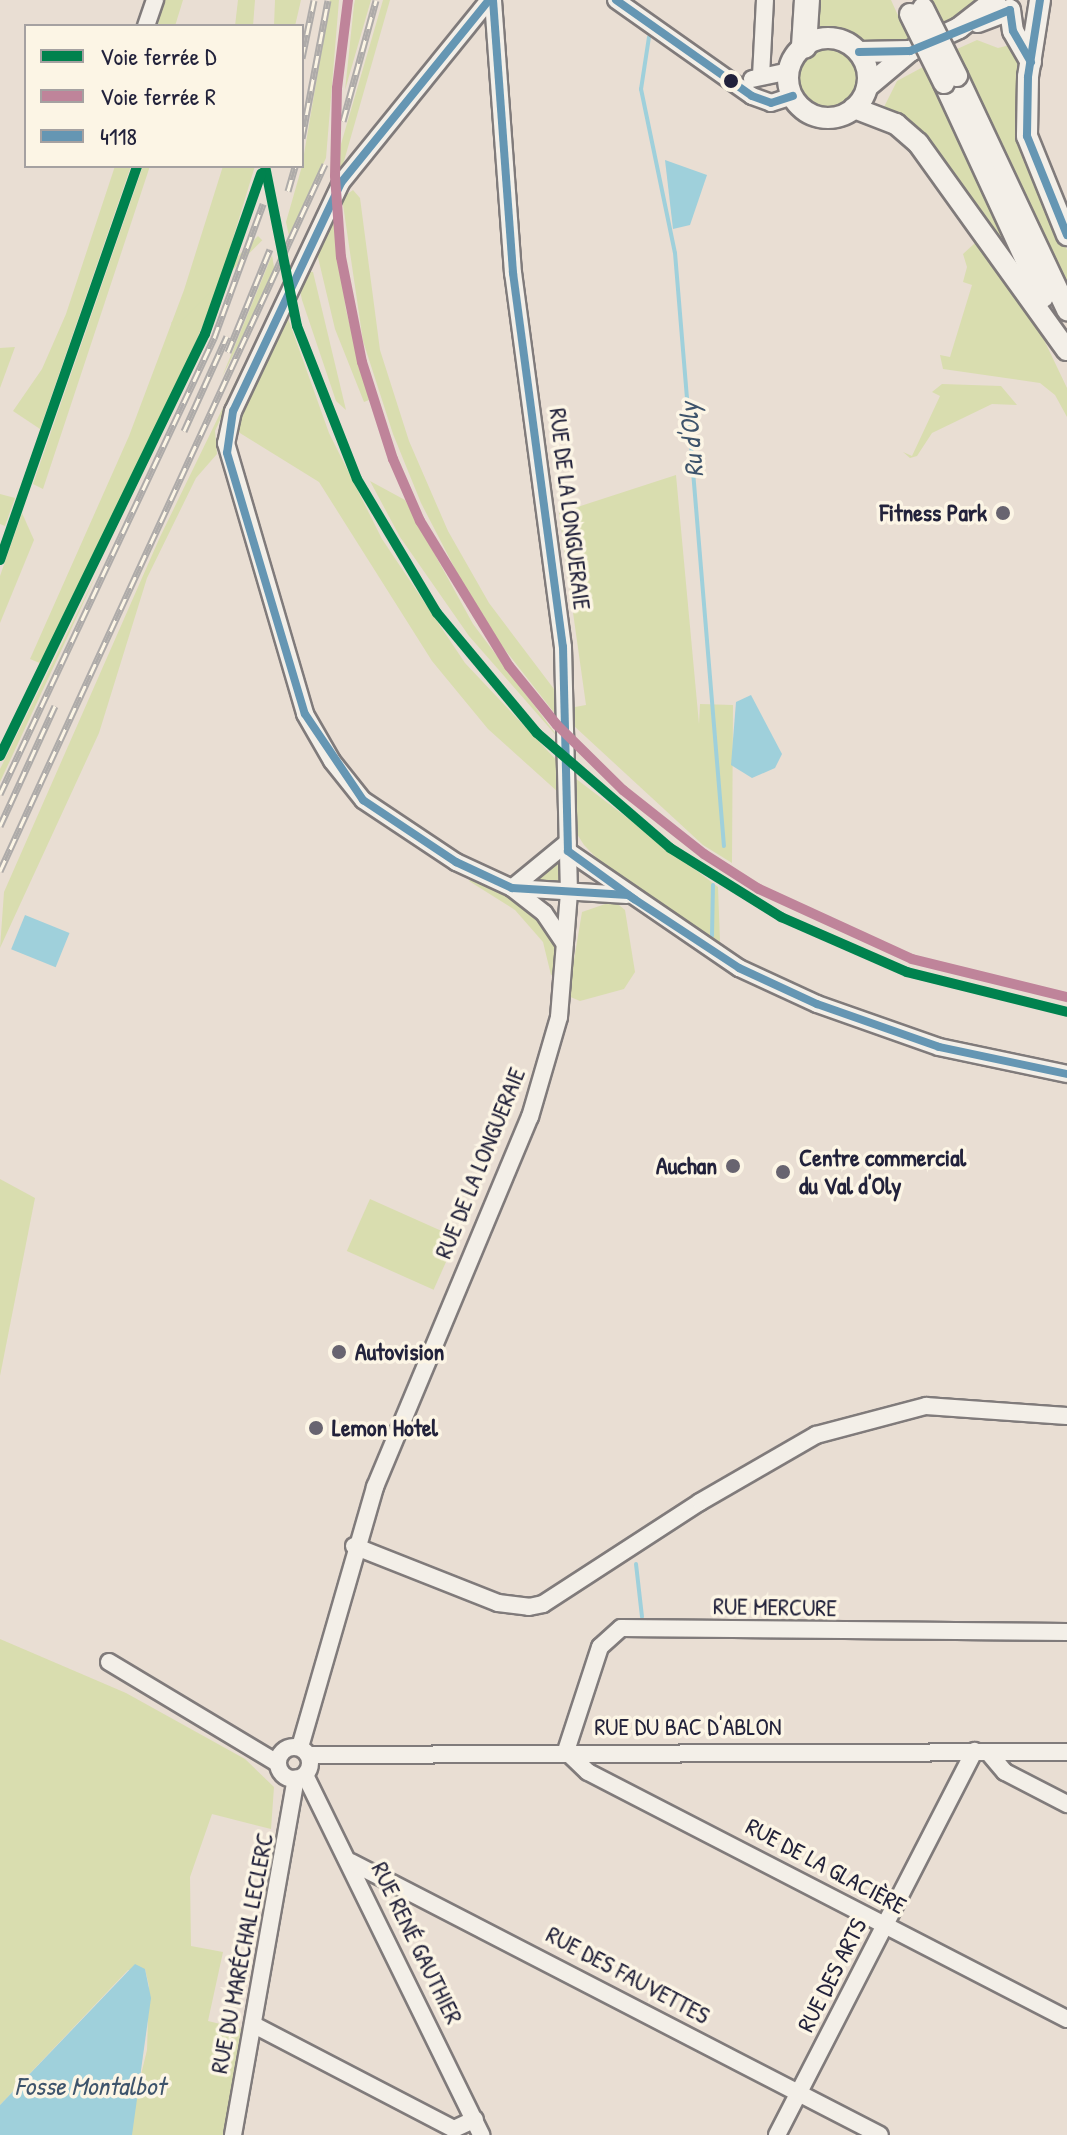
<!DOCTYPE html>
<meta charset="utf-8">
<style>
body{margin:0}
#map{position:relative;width:1067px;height:2135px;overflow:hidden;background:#e9ded3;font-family:"Patrick Hand",sans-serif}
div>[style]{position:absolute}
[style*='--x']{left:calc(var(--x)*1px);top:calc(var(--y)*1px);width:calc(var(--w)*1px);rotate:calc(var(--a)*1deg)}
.green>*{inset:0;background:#d9ddaf;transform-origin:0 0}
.round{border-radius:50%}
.water>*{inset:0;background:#9fd0db;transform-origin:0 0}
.stream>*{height:4px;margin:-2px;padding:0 2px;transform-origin:2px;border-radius:2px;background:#9fd0db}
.roads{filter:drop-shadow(2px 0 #807b7b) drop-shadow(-2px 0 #807b7b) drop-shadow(0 2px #807b7b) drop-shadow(0 -2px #807b7b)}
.minor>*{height:16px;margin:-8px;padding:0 8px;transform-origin:8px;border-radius:8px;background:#f3efe8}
.minor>.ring{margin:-8px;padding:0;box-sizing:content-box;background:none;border:16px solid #f3efe8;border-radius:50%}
.major>*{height:20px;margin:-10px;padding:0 10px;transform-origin:10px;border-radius:10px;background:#f3efe8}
.major>.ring{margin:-10px;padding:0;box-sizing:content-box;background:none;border:20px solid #f3efe8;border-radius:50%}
.highway>*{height:24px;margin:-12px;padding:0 12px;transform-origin:12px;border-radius:12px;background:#f3efe8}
.rail>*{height:7px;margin-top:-3.5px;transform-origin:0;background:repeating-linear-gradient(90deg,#fcf5e5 0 12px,#aeaba9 0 24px);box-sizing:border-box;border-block:2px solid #aeaba9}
.bridges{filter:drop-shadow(2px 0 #807b7b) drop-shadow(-2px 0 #807b7b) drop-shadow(0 2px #807b7b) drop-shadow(0 -2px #807b7b)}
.major-bridge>*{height:20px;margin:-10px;padding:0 10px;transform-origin:10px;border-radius:10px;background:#f3efe8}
.bus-1>*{height:8px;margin:-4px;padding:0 4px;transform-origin:4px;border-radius:4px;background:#6596b3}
.rail-1>*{height:10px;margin:-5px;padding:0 5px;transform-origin:5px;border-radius:5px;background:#00824e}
.rail-2>*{height:10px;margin:-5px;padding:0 5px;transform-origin:5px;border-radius:5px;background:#bf849a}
.dots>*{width:22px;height:22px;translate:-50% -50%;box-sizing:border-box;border:4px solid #fcf5e5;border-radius:50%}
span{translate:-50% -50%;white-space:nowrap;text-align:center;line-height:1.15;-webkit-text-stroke:7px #fcf5e5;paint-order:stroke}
.street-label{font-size:24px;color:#22223b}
.poi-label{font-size:24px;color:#22223b;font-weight:700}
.right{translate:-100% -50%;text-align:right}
.left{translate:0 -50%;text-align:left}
.water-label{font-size:26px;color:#3e546c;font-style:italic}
.legend{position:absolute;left:24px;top:24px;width:280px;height:144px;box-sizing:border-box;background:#fcf5e5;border:2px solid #a5a1a1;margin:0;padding:10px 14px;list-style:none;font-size:24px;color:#22223b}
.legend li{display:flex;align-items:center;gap:16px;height:40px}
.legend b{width:40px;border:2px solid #a5a1a1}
</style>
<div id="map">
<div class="green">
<i style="clip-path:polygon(165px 0,183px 0,175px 26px,157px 26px)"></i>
<i style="clip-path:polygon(238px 0,255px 0,253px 26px,235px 26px)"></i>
<i style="clip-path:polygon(275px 0,301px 0,295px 26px,274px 26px)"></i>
<i style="clip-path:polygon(330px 0,339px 0,326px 158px,289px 236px,286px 222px,302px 166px)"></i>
<i style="clip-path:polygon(355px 0,371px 0,345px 90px,354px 5px)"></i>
<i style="clip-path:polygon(383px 0,390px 0,340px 175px,339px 151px)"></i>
<i style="clip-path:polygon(816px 0,891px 0,910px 42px,866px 44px,833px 30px,813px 34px)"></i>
<i style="clip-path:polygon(929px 0,988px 0,945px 25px)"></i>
<i style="clip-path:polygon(977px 40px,998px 48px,1014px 44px,1022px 66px,1035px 183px,1067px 250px,1067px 289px,957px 49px)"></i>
<i class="round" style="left:798px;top:46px;width:62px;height:62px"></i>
<i style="clip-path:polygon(923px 67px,935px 87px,1023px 275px,941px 155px,884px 107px,897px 81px)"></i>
<i style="clip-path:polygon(115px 166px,131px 166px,40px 429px,13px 411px,42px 369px,66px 314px)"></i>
<i style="clip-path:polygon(143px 166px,150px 166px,43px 489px,33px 484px)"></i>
<i style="clip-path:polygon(223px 166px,255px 166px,217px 291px,180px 380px,42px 664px,30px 659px,129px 436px,184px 290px)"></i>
<i style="clip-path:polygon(353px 190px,360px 198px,380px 350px,409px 441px,448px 531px,489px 603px,557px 693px,559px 719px,481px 619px,421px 503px,393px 434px,363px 341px,342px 198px)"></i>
<i style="clip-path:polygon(332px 209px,346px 310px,369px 400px,364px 402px,335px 329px,316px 249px)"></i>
<i style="left:258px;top:236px;width:6px;height:123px;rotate:45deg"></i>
<i style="clip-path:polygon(975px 243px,1036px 323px,1067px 388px,1067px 417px,1055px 395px,1040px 383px,943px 369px,940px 355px,950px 357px,972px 285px,963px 282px,967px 267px,963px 254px)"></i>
<i style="clip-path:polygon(272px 255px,275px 273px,222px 377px)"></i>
<i style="clip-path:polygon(307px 271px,313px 272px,346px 410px,336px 401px,302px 300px,297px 277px)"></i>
<i style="clip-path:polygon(280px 290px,215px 431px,217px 454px,196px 478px,147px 578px,99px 733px,0 948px,4px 892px,160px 537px)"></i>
<i style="clip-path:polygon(284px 307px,329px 433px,382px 539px,465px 663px,562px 766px,558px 792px,488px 729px,432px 661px,319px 482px,235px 430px)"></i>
<i style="clip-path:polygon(15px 347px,0 388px,0 348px)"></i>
<i style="clip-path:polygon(942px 384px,1001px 386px,1017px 405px,992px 404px,932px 433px,917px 456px,910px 458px,903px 452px,912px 456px,940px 396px,932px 392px)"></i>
<i style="clip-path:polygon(676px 475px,699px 724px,700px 704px,733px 705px,732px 863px,703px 845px,574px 726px,575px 707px,586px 705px,559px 513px)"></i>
<i style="clip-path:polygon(370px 481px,405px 500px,473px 624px,561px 741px,469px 636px,400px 537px)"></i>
<i style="clip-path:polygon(0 494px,15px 498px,5px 526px,0 524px)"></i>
<i style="clip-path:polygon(22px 513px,34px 540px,0 623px,0 576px)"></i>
<i style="clip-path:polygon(100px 567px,0 782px,0 769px)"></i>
<i style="clip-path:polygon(575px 778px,718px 887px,720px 942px,607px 869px,584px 845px,577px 834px)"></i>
<i style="clip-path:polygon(561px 856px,560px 886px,531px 883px,532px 879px)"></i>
<i style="clip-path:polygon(474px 877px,531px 909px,554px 938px,558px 973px,551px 975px,543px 942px,515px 910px,469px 881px)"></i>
<i style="clip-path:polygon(614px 901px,625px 910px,635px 972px,624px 989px,580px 1001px,568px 996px,582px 912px)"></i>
<i style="clip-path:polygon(0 1179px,35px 1198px,0 1376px)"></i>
<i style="left:370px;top:1199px;width:95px;height:57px;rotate:24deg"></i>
<i style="clip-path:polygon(0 1639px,126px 1693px,245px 1759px,274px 1787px,271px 1829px,212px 1814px,190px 1877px,191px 1946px,223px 1952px,208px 2021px,241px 2029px,224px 2135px,132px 2135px,131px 2116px,147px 2050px,149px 1986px,145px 1969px,128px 1970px,0 2105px)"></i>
</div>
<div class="water">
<i style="clip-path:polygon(665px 160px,707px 175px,690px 225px,673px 229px)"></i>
<i style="clip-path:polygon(751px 695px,782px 754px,775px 768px,752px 778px,731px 765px,736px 702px)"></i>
<i style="left:25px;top:915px;width:48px;height:37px;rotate:22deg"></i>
<i style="clip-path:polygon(135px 1964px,145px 1969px,151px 1998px,132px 2135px,0 2135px,0 2105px)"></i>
</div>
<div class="stream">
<i style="--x:649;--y:37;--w:53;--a:98.7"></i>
<i style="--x:641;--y:89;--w:167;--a:78.3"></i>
<i style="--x:675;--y:253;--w:595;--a:85.28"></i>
<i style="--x:712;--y:936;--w:51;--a:-88.9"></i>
<i style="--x:636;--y:1564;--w:53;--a:83.5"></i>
</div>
<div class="roads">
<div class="minor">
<i style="--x:489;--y:0;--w:235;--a:129"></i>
<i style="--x:341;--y:183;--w:252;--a:115.3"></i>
<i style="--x:233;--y:411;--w:33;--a:102"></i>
<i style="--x:226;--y:443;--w:282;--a:73.7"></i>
<i style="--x:305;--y:714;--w:54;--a:60.1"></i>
<i style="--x:332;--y:761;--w:50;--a:51.5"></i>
<i style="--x:363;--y:800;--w:112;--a:33.7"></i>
<i style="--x:456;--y:862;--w:62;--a:24.9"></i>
<i style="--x:512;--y:888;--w:41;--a:38"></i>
<i style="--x:544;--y:913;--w:37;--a:56"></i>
<i style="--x:616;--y:0;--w:166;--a:35.2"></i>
<i style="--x:752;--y:96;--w:20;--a:20"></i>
<i style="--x:771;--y:103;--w:23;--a:-18"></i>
<i style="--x:146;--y:26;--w:28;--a:-71"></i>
<i style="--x:761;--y:76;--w:76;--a:-87"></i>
<i style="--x:752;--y:79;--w:38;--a:-12"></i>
<i style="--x:568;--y:851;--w:207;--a:34.4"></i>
<i style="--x:739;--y:968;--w:86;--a:24.8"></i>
<i style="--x:817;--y:1004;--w:129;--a:19.4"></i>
<i style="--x:939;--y:1047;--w:131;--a:11.9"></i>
<i style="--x:512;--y:888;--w:72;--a:-39.4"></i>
<i style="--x:514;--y:888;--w:113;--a:3.5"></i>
<i style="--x:354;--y:1546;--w:155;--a:21.6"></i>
<i style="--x:498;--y:1603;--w:31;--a:7"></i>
<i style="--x:529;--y:1607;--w:14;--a:-12"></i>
<i style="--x:543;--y:1604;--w:187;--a:-33"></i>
<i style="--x:700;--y:1502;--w:134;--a:-30"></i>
<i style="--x:816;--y:1435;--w:114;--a:-14.8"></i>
<i style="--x:926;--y:1406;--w:141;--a:4.1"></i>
<i style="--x:1067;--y:1632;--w:446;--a:-179.5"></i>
<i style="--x:621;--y:1628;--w:28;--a:138"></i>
<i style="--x:600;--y:1647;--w:109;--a:108.1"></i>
<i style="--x:566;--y:1751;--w:30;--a:44"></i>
<i style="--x:588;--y:1772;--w:539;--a:27.28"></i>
<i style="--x:109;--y:1662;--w:196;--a:31"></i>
<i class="ring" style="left:278px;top:1747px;width:16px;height:16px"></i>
<i style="--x:300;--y:1747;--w:271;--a:-73.9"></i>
<i style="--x:375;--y:1487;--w:401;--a:-67.3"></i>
<i style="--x:530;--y:1117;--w:104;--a:-73.8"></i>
<i style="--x:559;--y:1017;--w:124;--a:-85.4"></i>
<i style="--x:569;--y:893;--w:246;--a:-91.4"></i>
<i style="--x:563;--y:647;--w:377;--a:-97.6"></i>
<i style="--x:513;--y:273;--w:274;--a:-94.2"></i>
<i style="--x:988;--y:1752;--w:26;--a:50"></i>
<i style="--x:1005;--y:1772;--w:70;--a:27.3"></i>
<i style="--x:309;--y:1755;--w:758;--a:-0.23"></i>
<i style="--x:305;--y:1775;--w:401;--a:63.9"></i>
<i style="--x:351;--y:1862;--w:595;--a:27.3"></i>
<i style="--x:254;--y:2025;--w:225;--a:27.5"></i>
<i style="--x:454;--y:2129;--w:23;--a:-25"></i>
<i style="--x:233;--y:2135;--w:362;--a:-80"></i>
<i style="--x:777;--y:2135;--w:432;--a:-62.8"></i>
</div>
<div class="major">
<i style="--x:1040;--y:0;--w:78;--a:98.9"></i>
<i style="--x:1028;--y:77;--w:59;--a:91"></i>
<i style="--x:1027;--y:136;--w:107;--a:68"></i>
<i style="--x:978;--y:22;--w:34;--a:-21"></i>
<i style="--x:1010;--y:10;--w:21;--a:82"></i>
<i style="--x:1013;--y:31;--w:36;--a:60"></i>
<i class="ring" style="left:788px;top:38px;width:60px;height:60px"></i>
<i style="--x:859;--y:52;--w:51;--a:-1.1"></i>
<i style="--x:957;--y:76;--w:259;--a:64.8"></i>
<i style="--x:944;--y:83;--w:236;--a:65.2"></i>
<i style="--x:867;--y:87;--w:56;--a:-39.9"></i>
<i style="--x:910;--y:51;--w:54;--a:-25.1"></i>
<i style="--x:959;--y:28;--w:46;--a:-37.9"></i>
<i style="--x:854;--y:108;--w:45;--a:20.9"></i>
<i style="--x:896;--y:124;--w:29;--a:41"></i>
<i style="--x:918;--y:143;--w:255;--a:54.3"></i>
</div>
<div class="highway">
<i style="--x:804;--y:46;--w:46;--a:-86.3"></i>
</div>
</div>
<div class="rail">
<i style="--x:302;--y:58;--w:59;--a:-78.3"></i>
<i style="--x:343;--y:121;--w:125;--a:-74.7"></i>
<i style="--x:302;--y:138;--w:140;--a:-79.3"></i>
<i style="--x:288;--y:191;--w:26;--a:-74"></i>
<i style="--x:228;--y:352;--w:111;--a:-67.8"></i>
<i style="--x:184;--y:431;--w:104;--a:-65.6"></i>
<i style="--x:0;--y:794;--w:504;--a:-64.86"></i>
<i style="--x:214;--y:338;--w:143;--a:-69.9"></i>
<i style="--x:0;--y:826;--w:132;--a:-65.4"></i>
<i style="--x:0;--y:871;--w:778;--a:-65.31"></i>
</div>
<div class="bridges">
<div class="major-bridge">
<i style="--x:923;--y:8;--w:76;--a:63.4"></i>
<i style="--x:910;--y:14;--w:77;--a:63.8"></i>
</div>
</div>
<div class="bus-1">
<i style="--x:489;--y:0;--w:235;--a:129"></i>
<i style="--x:341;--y:183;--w:252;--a:115.3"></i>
<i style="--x:233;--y:411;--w:42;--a:98.1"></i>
<i style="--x:227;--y:453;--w:272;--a:73.4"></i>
<i style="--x:305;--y:714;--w:104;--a:56"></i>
<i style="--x:363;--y:800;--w:112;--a:33.7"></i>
<i style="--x:456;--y:862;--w:62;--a:24.9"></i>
<i style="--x:512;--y:888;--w:116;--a:3.5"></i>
<i style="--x:628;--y:895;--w:133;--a:33.3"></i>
<i style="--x:739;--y:968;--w:86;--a:24.8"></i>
<i style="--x:817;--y:1004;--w:129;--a:19.4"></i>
<i style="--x:939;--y:1047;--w:131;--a:11.9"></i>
<i style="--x:493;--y:0;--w:274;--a:85.8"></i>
<i style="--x:513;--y:273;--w:377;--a:82.4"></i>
<i style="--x:563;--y:647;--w:204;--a:88.6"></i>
<i style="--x:568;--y:851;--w:82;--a:36"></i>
<i style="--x:616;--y:0;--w:166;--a:35.2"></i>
<i style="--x:752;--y:96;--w:20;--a:20"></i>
<i style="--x:771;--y:103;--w:23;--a:-18"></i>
<i style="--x:1040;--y:0;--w:78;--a:98.9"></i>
<i style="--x:1028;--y:77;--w:59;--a:91"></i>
<i style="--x:1027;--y:136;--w:107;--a:68"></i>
<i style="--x:859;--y:52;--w:51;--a:-1.1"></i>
<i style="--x:910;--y:51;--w:108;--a:-22.3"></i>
<i style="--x:1010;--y:10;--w:21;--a:82"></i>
<i style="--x:1013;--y:31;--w:36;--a:60"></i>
</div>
<div class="rail-1">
<i style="--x:265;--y:166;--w:163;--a:78.7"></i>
<i style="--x:297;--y:326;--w:164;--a:68.6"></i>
<i style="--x:357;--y:479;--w:156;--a:59.2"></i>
<i style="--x:437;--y:613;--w:156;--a:50.2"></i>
<i style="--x:537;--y:733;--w:176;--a:40.8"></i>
<i style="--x:670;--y:848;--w:131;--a:31.9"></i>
<i style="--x:781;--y:917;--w:137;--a:23.6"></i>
<i style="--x:907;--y:972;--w:165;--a:14"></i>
<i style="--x:0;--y:560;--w:417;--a:-70.8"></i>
<i style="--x:0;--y:756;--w:469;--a:-64.1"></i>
<i style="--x:205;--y:334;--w:170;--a:-70.7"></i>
</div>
<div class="rail-2">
<i style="--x:348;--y:0;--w:89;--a:97.1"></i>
<i style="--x:337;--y:88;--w:88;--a:91.3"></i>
<i style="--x:335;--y:176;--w:81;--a:85.8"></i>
<i style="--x:341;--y:257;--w:107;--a:78.7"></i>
<i style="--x:362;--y:362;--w:102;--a:72.3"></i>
<i style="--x:393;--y:459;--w:68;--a:66.5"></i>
<i style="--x:420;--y:521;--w:170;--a:58.5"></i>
<i style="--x:509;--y:666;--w:76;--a:50.9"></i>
<i style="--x:557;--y:725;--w:93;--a:44.6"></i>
<i style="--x:623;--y:790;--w:103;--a:38.3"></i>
<i style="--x:704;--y:854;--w:65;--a:32.5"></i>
<i style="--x:759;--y:889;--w:168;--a:24.6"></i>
<i style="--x:912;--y:959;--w:160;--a:13.8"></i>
</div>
<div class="dots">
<i style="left:731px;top:81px;background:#22223b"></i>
<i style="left:1003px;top:513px;background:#686470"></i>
<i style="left:733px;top:1166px;background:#686470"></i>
<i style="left:783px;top:1172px;background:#686470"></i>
<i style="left:339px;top:1352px;background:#686470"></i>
<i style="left:316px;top:1428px;background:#686470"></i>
</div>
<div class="street-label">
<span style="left:570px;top:509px;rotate:83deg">RUE DE LA LONGUERAIE</span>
<span style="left:480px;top:1163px;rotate:-68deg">RUE DE LA LONGUERAIE</span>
<span style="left:775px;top:1607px;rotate:1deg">RUE MERCURE</span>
<span style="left:688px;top:1727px">RUE DU BAC D'ABLON</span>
<span style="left:826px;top:1866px;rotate:28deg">RUE DE LA GLACIÈRE</span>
<span style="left:417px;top:1943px;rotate:64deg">RUE RENÉ GAUTHIER</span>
<span style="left:242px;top:1953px;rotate:-79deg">RUE DU MARÉCHAL LECLERC</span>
<span style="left:628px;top:1975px;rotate:28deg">RUE DES FAUVETTES</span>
<span style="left:832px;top:1975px;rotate:-63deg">RUE DES ARTS</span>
</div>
<div class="poi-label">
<span class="right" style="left:987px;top:513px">Fitness Park</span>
<span class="left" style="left:799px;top:1172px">Centre commercial<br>du Val d'Oly</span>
<span class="right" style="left:717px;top:1166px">Auchan</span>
<span class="left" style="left:355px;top:1352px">Autovision</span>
<span class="left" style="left:332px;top:1428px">Lemon Hotel</span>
</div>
<div class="water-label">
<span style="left:691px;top:440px;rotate:-95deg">Ru d'Oly</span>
<span style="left:90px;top:2086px">Fosse Montalbot</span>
</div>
<ul class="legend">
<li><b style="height:10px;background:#00824e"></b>Voie ferrée D</li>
<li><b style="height:10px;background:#bf849a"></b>Voie ferrée R</li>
<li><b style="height:10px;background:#6596b3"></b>4118</li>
</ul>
</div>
